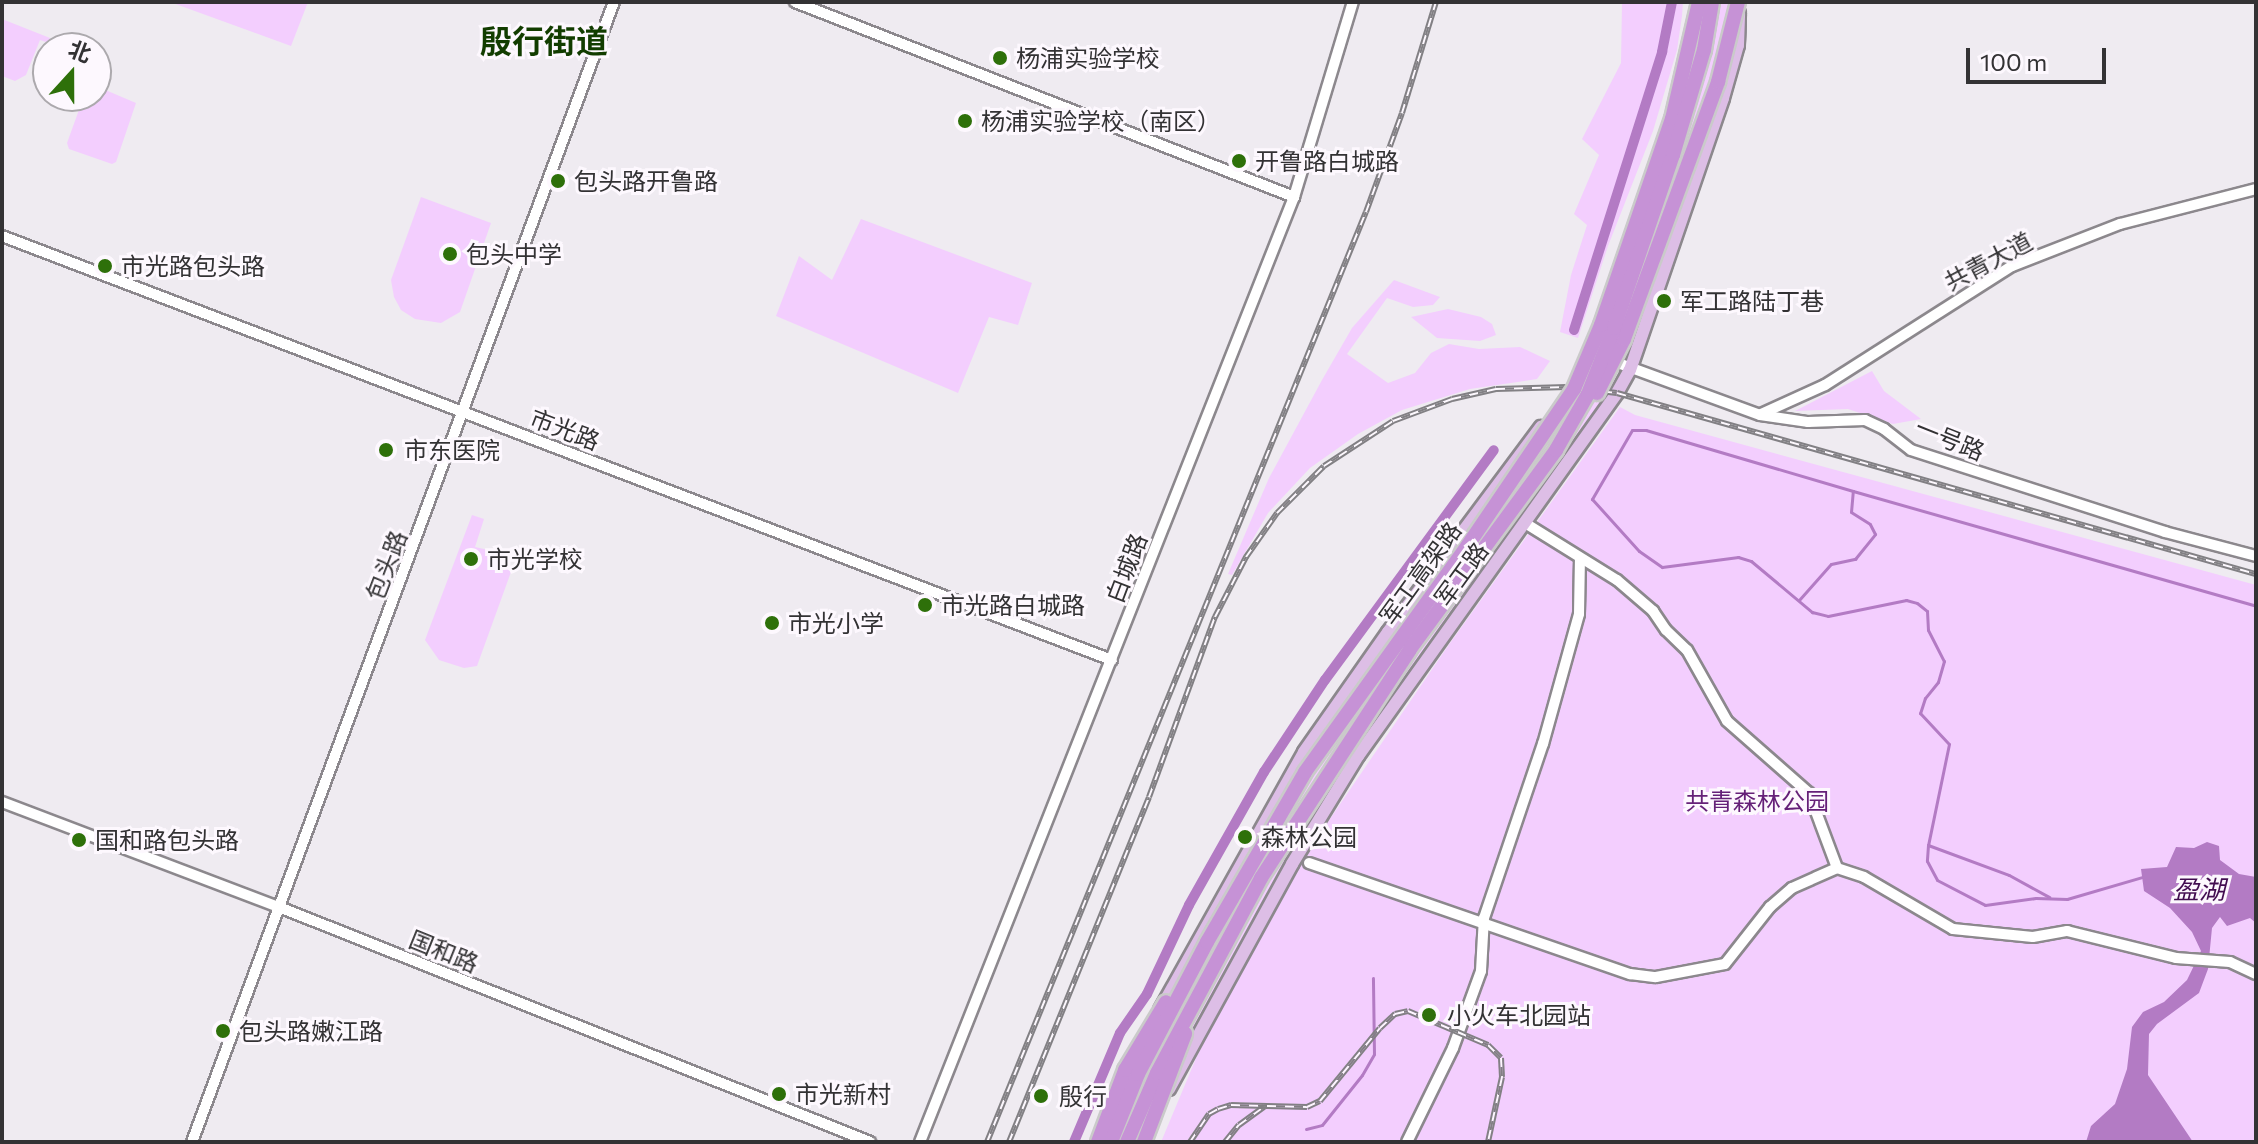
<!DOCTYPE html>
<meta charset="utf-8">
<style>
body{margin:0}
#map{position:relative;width:2258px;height:1144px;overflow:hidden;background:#efebf1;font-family:Commissioner,"Noto Sans SC",sans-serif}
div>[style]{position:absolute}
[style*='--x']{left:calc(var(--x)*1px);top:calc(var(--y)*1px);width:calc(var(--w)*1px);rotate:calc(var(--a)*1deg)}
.green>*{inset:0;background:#f3cefe;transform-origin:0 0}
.water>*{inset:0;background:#b37bc4}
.stream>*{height:3px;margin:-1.5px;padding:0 1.5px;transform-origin:1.5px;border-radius:1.5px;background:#b37bc4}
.canal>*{height:10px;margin:-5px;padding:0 5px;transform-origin:5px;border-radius:5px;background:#b37bc4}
.roads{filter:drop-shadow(2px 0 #8c888d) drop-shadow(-2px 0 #8c888d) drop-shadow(0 2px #8c888d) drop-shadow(0 -2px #8c888d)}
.minor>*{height:10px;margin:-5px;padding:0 5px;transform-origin:5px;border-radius:5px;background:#fff}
.major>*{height:12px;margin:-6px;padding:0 6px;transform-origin:6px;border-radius:6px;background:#ddbee6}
.rail>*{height:6px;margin-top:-3px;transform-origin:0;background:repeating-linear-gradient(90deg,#fdf8fe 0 9px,#828084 0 18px);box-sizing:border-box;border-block:2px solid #828084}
.bridges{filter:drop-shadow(2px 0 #cacaca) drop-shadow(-2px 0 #cacaca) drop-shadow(0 2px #cacaca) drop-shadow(0 -2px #cacaca)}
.highway-bridge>*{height:14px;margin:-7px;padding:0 7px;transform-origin:7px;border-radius:7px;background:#c692d6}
.dots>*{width:22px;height:22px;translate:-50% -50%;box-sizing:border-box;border:4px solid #fdf8fe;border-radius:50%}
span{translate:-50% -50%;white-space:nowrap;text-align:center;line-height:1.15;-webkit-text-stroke:6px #fdf8fe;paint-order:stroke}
.poi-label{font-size:24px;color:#333234}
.left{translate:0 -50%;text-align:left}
.street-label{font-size:24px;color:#333234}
.park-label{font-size:24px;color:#652078}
.water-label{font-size:26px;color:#420d50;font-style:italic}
.district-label{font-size:32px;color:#123d00;font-weight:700}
.frame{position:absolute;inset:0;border:4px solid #333234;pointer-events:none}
.north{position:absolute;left:32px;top:32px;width:80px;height:80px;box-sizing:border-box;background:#fdf8fe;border:2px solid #aca9ad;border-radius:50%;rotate:21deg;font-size:22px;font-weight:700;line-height:32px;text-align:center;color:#333234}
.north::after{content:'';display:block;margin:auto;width:28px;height:36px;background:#2e700a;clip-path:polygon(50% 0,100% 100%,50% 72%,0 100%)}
.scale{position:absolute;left:1966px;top:48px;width:140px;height:36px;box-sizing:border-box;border:4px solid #333234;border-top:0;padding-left:10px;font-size:24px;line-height:28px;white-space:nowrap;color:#333234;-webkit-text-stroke:6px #fdf8fe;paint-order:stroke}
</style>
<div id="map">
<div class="green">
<i style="clip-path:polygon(170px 2px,308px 2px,291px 46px)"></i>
<i style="clip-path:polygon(1622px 2px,1683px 2px,1682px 16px,1677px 50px,1653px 131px,1608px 246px,1578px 338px,1560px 332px,1571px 275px,1587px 225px,1574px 214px,1599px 155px,1582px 139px,1621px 63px)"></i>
<i style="clip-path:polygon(1712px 2px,1731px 2px,1712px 112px,1632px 342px,1616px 349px)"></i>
<i style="clip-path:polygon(2px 19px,50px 38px,49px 43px,40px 40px,26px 75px,15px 81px,2px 76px)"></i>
<i style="clip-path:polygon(96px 86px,136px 103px,116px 162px,112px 164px,69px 149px,67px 143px,84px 96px,96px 96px)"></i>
<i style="clip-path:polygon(421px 197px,491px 223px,460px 312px,441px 323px,415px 319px,401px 310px,394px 297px,391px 280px)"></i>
<i style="clip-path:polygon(861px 219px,1032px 283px,1018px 325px,989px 317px,958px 393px,776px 316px,799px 256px,832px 280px)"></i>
<i style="clip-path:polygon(1394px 280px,1440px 297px,1433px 305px,1413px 307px,1387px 298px,1347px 354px,1388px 383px,1415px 373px,1431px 353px,1449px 344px,1479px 349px,1520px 347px,1550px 361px,1537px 379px,1470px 389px,1402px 410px,1358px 434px,1310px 468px,1268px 513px,1232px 575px,1228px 574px,1269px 478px,1322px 380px,1352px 328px)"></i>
<i style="clip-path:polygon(1448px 309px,1481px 317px,1492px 324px,1496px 335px,1480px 341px,1437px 338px,1411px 317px)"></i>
<i style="clip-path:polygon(1872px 371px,1884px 391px,1921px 419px,1893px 424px,1848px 409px,1795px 411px)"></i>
<i style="clip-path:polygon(1573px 398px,1603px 400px,1355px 750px,1305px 831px,1280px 818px)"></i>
<i style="clip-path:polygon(1620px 407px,1635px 415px,2256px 585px,2256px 1142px,1161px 1142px,1197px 1056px,1260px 933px,1306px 854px,1450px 643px)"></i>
<i style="clip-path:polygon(472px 515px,484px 519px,475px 547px,502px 553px,511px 572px,477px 666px,464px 668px,439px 660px,425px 640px)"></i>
<i style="left:1275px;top:825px;width:29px;height:275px;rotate:27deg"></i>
</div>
<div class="water">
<i style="clip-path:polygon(2207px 842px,2219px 846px,2220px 860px,2239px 874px,2256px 877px,2256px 923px,2250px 918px,2227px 926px,2220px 917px,2212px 928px,2208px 969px,2199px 993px,2157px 1024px,2149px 1034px,2148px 1075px,2193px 1142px,2086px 1142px,2091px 1126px,2115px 1104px,2127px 1069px,2132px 1027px,2143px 1012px,2164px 1002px,2187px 980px,2201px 951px,2192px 932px,2170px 908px,2144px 891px,2141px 869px,2167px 867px,2176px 847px,2194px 848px)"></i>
</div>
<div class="stream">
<i style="--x:1853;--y:491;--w:419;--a:15.9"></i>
<i style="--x:1799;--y:600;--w:48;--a:-48.4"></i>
<i style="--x:1831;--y:564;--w:25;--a:-12"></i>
<i style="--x:1855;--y:559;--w:32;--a:-51"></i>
<i style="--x:1875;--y:534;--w:11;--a:-117"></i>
<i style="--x:1870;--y:524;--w:22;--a:-148"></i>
<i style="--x:1851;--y:512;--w:21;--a:-85"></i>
<i style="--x:1853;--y:491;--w:216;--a:-163.6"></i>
<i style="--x:1646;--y:430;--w:14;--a:180"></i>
<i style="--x:1632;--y:430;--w:80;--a:120.1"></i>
<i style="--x:1592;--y:499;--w:70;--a:47.9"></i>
<i style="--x:1639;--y:551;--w:28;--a:35"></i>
<i style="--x:1662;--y:567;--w:77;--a:-7.5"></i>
<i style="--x:1738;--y:557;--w:14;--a:17"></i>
<i style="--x:1751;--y:561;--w:80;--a:39.9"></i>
<i style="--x:1812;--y:612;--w:16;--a:14"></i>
<i style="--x:1828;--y:616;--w:80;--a:-11.6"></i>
<i style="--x:1906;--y:600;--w:11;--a:15"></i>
<i style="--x:1917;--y:603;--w:13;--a:39"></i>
<i style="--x:1927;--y:611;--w:19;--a:87"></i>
<i style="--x:1928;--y:630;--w:35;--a:63"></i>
<i style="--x:1944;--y:661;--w:22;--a:106"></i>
<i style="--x:1938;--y:682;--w:21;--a:129"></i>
<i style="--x:1925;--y:698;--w:16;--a:108"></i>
<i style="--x:1920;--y:713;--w:42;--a:46.9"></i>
<i style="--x:1949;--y:744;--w:103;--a:101.7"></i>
<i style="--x:1928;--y:845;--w:16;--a:94"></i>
<i style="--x:1927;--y:861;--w:21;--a:62"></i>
<i style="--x:1937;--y:880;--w:54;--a:27.5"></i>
<i style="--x:1985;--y:905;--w:51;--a:-7.8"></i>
<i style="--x:2036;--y:898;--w:31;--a:2"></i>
<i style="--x:2067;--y:899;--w:78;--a:-16.3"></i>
<i style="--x:1928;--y:845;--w:86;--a:20.3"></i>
<i style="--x:2009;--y:875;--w:46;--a:28.8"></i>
<i style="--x:1306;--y:1129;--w:16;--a:-14"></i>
<i style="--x:1322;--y:1125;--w:64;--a:-51.3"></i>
<i style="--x:1362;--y:1075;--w:24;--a:-60"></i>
<i style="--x:1374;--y:1054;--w:76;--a:-90.8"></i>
</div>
<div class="canal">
<i style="--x:1574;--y:330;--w:292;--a:-72.4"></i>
<i style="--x:1662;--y:52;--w:51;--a:-78.7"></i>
<i style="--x:1074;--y:1142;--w:118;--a:-67.1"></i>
<i style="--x:1120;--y:1033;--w:47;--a:-55.3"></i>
<i style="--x:1147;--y:994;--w:98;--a:-64.7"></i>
<i style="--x:1189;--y:905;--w:153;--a:-60.6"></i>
<i style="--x:1264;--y:772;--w:110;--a:-56.5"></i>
<i style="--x:1325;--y:680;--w:285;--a:-53.7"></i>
</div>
<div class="roads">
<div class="minor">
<i style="--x:795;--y:2;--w:536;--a:21.34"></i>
<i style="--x:2;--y:236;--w:1188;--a:20.91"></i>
<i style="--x:1607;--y:359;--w:163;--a:20.1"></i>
<i style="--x:1760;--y:415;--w:49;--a:8.3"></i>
<i style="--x:1808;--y:422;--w:57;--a:-2"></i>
<i style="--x:1865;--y:420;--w:21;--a:25"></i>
<i style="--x:1884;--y:429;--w:34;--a:38"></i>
<i style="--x:1911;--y:450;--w:267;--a:17.9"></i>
<i style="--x:2165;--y:532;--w:94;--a:14.8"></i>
<i style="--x:1761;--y:414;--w:70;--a:-24.4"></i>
<i style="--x:1825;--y:385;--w:222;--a:-32.5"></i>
<i style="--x:2012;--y:266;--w:116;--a:-21.3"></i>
<i style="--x:2120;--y:224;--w:140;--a:-14.4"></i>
<i style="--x:1525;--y:523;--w:108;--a:31.8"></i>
<i style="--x:1617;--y:580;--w:48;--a:40.7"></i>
<i style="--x:1653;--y:611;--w:23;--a:56"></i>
<i style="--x:1666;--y:630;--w:29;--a:44"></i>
<i style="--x:1687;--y:650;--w:81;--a:60.6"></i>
<i style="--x:1727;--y:721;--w:109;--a:41.3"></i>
<i style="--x:1809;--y:793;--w:80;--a:69.5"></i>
<i style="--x:2;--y:802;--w:296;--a:20.8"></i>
<i style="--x:279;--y:907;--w:636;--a:21.68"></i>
<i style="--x:1309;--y:863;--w:340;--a:19.1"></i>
<i style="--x:1630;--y:974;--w:26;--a:7"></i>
<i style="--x:1656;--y:977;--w:70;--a:-10.7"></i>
<i style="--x:1725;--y:964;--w:73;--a:-51.7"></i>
<i style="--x:1770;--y:907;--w:29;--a:-41"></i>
<i style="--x:1792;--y:888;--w:49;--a:-24"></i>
<i style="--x:1837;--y:868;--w:28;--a:18"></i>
<i style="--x:1864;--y:877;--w:103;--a:30.3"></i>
<i style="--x:1953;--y:929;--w:80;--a:5.7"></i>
<i style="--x:2033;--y:937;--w:35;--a:-10"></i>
<i style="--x:2067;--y:931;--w:112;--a:13.9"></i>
<i style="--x:2176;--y:958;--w:54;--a:4.2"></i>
<i style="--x:2230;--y:962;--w:29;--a:25"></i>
<i style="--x:192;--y:1142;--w:1216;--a:-69.69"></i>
<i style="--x:920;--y:1142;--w:1016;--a:-68.41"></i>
<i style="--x:1294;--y:197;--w:204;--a:-73.2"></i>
<i style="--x:1407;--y:1142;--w:105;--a:-63.9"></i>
<i style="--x:1453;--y:1048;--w:82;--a:-70"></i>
<i style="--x:1481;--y:971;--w:53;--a:-86.8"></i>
<i style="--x:1484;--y:918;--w:184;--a:-71.3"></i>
<i style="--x:1543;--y:744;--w:135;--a:-74.5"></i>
<i style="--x:1579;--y:614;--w:56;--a:-89"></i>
</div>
<div class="major">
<i style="--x:1160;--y:1010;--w:295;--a:-60.8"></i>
<i style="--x:1304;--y:752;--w:146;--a:-55"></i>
<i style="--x:1388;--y:632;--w:256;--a:-53.3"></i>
<i style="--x:1169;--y:1089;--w:256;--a:-61.3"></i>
<i style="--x:1292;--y:864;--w:127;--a:-58.6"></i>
<i style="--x:1358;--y:756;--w:446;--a:-54.5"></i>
<i style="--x:1617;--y:393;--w:26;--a:-61"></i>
<i style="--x:1630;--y:370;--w:287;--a:-71.1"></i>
<i style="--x:1723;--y:98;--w:55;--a:-74.2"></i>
<i style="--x:1738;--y:45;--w:32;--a:-88"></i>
</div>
</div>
<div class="rail">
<i style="--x:987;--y:1142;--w:1004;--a:-67.83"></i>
<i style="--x:1366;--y:212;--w:105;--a:-70"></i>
<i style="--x:1402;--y:113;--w:116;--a:-73"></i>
<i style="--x:1009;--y:1142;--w:372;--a:-67.9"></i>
<i style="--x:1149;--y:797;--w:192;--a:-69.9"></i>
<i style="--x:1215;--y:617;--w:68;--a:-62.7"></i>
<i style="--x:1246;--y:557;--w:54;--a:-54.8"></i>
<i style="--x:1277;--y:513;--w:66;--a:-45"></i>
<i style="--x:1324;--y:466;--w:82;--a:-33.1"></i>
<i style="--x:1393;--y:421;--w:63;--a:-20.4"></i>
<i style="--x:1452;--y:399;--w:45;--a:-12.8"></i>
<i style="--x:1496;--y:389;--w:71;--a:-1.6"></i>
<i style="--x:1567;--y:387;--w:50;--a:6.8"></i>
<i style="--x:1617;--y:393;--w:664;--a:15.82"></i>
<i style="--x:1190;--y:1142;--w:34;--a:-56"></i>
<i style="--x:1209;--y:1114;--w:10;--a:-29"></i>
<i style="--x:1218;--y:1109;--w:14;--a:-17"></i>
<i style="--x:1231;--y:1105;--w:76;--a:1.5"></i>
<i style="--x:1307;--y:1107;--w:14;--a:-25"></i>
<i style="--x:1320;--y:1101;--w:94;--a:-50.6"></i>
<i style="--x:1380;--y:1028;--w:21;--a:-43"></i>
<i style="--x:1395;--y:1014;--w:13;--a:-13"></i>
<i style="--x:1408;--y:1011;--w:87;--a:23"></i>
<i style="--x:1488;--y:1045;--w:18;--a:45"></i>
<i style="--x:1501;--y:1058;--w:19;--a:87"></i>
<i style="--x:1502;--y:1077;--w:66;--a:102.2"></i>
<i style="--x:1225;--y:1142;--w:22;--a:-51"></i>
<i style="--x:1239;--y:1125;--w:31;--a:-36"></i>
</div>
<div class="bridges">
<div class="highway-bridge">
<i style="--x:1597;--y:393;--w:60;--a:-63.4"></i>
<i style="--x:1624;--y:339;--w:274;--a:-69.9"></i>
<i style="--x:1718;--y:82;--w:82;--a:-76"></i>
<i style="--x:1098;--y:1142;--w:77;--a:-69.4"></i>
<i style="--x:1125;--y:1070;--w:79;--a:-58.9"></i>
<i style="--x:1111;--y:1142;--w:73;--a:-68.3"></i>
<i style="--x:1138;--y:1074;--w:149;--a:-62.4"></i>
<i style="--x:1207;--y:942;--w:196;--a:-60"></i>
<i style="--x:1305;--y:772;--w:279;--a:-54.3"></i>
<i style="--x:1468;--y:545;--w:189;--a:-55.8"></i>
<i style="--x:1574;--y:389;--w:69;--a:-67.1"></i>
<i style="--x:1601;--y:325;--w:218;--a:-71"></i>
<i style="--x:1672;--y:119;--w:120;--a:-77"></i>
<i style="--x:1127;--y:1142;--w:75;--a:-66.5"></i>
<i style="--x:1157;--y:1073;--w:221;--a:-61.9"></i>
<i style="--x:1261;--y:878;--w:273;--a:-56.9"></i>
<i style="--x:1410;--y:649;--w:247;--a:-53.7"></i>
<i style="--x:1556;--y:450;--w:64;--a:-60.3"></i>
<i style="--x:1588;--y:394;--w:71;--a:-68.5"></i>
<i style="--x:1614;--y:328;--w:183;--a:-71.2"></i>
<i style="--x:1673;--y:155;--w:109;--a:-73.6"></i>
<i style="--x:1704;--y:50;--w:49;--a:-80.5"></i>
<i style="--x:1144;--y:1142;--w:116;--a:-69.2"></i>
</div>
</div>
<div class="dots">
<i style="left:1000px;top:58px;background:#2e700a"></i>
<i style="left:965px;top:121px;background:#2e700a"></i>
<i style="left:1239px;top:161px;background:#2e700a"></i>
<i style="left:558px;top:181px;background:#2e700a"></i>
<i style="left:450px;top:254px;background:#2e700a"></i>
<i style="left:105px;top:266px;background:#2e700a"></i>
<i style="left:1664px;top:301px;background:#2e700a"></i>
<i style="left:386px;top:450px;background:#2e700a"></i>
<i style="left:471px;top:559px;background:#2e700a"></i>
<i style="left:925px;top:605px;background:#2e700a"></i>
<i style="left:772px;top:623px;background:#2e700a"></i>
<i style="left:1245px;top:837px;background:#2e700a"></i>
<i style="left:79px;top:840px;background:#2e700a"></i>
<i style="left:1429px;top:1015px;background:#2e700a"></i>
<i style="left:223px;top:1031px;background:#2e700a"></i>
<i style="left:779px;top:1094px;background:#2e700a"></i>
<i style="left:1041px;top:1096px;background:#2e700a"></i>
</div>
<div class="poi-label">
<span class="left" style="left:1016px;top:58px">杨浦实验学校</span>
<span class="left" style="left:981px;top:121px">杨浦实验学校（南区）</span>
<span class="left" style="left:1255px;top:161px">开鲁路白城路</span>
<span class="left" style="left:574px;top:181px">包头路开鲁路</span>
<span class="left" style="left:466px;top:254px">包头中学</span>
<span class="left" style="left:121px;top:266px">市光路包头路</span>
<span class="left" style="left:1680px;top:301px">军工路陆丁巷</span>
<span class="left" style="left:404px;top:450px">市东医院</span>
<span class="left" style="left:487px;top:559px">市光学校</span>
<span class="left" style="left:941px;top:605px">市光路白城路</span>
<span class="left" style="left:788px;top:623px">市光小学</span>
<span class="left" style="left:1261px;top:837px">森林公园</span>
<span class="left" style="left:95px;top:840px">国和路包头路</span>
<span class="left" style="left:1447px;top:1015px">小火车北园站</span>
<span class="left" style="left:239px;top:1031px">包头路嫩江路</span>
<span class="left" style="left:795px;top:1094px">市光新村</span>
<span class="left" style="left:1059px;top:1096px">殷行</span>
</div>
<div class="street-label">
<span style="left:1988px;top:261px;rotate:-28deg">共青大道</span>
<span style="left:565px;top:429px;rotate:21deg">市光路</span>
<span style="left:1950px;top:439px;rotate:22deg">一号路</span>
<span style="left:386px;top:565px;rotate:-69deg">包头路</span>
<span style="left:1126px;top:568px;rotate:-69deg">白城路</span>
<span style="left:1420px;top:573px;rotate:-54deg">军工高架路</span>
<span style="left:1461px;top:574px;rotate:-54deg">军工路</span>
<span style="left:444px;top:951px;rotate:22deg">国和路</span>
</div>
<div class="park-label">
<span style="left:1757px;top:801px">共青森林公园</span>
</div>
<div class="water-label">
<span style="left:2199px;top:889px">盈湖</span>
</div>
<div class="district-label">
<span style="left:544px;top:40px">殷行街道</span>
</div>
<div class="frame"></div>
<div class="north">北</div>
<div class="scale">100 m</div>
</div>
